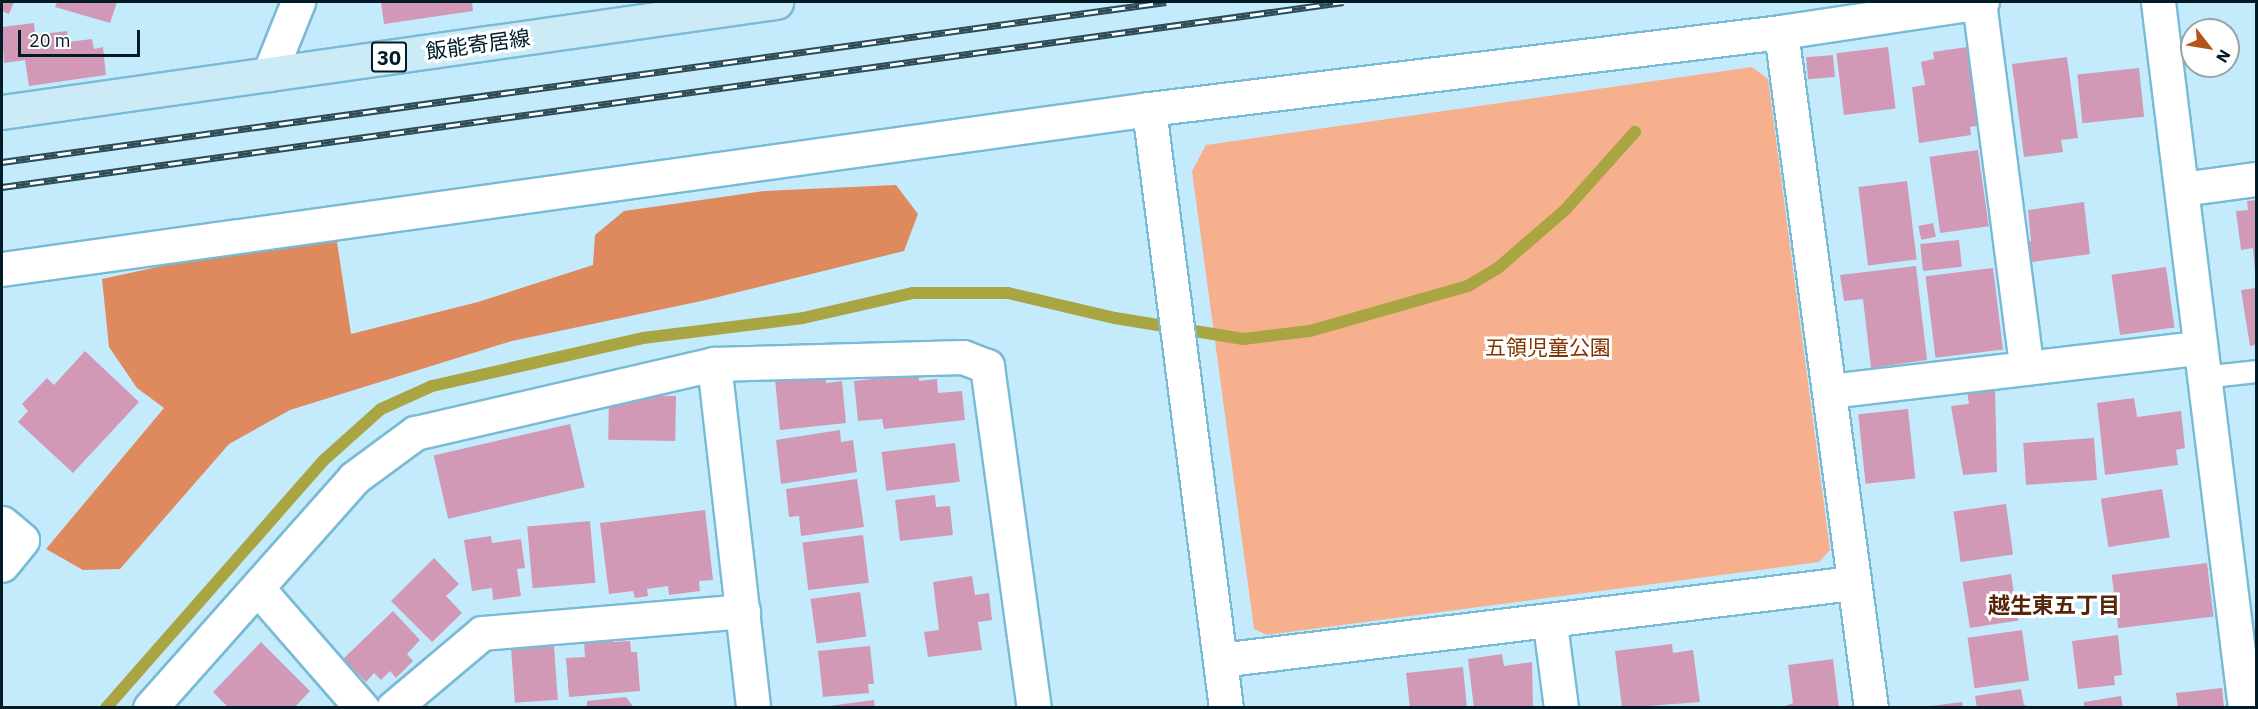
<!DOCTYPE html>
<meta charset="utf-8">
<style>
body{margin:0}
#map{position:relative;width:2258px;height:709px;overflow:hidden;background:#c4ebfc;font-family:"IBM Plex Sans","Noto Sans JP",sans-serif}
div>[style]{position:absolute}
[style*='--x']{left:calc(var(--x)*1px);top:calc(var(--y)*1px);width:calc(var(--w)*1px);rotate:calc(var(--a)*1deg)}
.green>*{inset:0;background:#f7b08e}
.forest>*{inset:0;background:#df895e}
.stream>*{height:12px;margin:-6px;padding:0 6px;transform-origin:6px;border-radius:6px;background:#a9a542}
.building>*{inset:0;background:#d199b6;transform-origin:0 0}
.roads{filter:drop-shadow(2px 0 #79bad6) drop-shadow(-2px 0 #79bad6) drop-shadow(0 2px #79bad6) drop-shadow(0 -2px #79bad6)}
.service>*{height:21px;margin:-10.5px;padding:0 10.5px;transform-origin:10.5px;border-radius:10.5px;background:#fff}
.minor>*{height:33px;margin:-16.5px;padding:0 16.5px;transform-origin:16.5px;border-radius:16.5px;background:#fff}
.tertiary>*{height:33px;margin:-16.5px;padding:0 16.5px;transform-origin:16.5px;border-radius:16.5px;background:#fff}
.primary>*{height:33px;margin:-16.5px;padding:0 16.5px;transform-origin:16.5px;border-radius:16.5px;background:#cdebf7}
.rail>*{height:7px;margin-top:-3.5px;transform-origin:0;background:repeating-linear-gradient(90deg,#fff 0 14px,#2d4b56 0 28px);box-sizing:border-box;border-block:2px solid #2d4b56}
span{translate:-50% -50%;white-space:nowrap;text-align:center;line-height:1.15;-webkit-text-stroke:6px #fff;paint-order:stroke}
.shield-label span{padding:2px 4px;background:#fff;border:2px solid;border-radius:4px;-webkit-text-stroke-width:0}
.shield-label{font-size:20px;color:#011c26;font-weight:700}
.street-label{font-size:21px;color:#011c26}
.park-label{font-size:21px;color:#823400}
.neighbourhood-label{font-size:22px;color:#55260b;font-weight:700}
.frame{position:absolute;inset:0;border:3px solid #011c26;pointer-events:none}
.north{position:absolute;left:2180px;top:18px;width:60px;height:60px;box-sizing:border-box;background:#fff;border:2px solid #99a4a8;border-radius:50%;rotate:121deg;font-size:16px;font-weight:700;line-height:24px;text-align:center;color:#011c26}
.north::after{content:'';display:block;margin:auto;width:21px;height:27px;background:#b65419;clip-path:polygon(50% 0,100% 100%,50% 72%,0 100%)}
.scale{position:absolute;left:18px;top:30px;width:122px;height:27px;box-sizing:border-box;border:3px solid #011c26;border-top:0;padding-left:8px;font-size:18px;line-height:21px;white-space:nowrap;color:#011c26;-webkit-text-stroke:4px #fff;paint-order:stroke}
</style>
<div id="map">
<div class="green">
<i style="clip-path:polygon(1752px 67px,1768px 79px,1830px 550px,1819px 562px,1267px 635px,1254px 629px,1192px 171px,1206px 145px)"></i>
</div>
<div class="forest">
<i style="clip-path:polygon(896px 185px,918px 214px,904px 251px,706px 300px,512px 341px,290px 410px,229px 444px,120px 569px,83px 570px,46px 549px,164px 408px,137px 388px,109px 347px,102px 279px,245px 248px,337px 242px,351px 334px,478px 302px,593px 265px,595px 235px,624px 211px,764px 191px)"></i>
</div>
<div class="stream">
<i style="--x:106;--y:708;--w:330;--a:-48.7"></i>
<i style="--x:324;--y:460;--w:76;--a:-41.8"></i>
<i style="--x:381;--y:409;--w:56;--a:-24.3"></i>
<i style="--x:432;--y:386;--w:216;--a:-12.8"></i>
<i style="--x:643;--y:338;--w:161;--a:-7.1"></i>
<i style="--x:803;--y:318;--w:113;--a:-12.8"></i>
<i style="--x:913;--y:293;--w:95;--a:0"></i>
<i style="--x:1008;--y:293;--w:110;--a:13.2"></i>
<i style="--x:1115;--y:318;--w:130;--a:9.3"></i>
<i style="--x:1243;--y:339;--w:67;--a:-6.8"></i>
<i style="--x:1310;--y:331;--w:164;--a:-15.9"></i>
<i style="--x:1468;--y:286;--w:35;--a:-31"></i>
<i style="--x:1498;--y:268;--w:89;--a:-40.9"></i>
<i style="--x:1565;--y:210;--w:105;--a:-48.1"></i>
</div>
<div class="building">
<i style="clip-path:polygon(2px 2px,14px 2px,9px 14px,2px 11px)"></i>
<i style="clip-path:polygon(57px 2px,117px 2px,110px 23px,55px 7px)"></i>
<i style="clip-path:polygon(381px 2px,472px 2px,473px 11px,384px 24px)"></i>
<i style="clip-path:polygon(34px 23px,35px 35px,67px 31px,68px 42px,92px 39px,94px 49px,103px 47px,106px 75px,29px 86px,25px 60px,4px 63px,2px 27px)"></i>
<i style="left:1888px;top:47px;width:62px;height:52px;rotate:83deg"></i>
<i style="clip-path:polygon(1967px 47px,1977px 126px,1970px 127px,1971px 135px,1919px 143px,1912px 87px,1925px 85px,1921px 62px,1934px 59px,1933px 52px)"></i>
<i style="left:1833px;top:55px;width:22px;height:27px;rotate:85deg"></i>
<i style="clip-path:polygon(2067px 57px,2078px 138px,2061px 140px,2063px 152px,2024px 157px,2012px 64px)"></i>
<i style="left:2139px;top:68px;width:49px;height:62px;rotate:84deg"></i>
<i style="left:1978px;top:150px;width:77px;height:49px;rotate:82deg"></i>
<i style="left:1907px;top:181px;width:79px;height:49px;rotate:83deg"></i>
<i style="clip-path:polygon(2256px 200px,2256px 271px,2255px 271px,2253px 248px,2241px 250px,2236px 211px,2248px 210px,2247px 201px)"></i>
<i style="clip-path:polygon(2084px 202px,2090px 254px,2025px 263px,2023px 243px,2031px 241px,2028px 210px)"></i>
<i style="left:1933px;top:223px;width:14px;height:15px;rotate:78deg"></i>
<i style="left:1959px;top:240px;width:27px;height:39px;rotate:84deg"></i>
<i style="clip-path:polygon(1916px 266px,1927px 360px,1871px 368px,1863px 299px,1844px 301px,1840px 275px)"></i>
<i style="left:2166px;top:267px;width:61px;height:55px;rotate:82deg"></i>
<i style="left:1993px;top:268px;width:82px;height:68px;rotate:83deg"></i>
<i style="clip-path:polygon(2256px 288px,2256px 345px,2250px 346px,2241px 290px)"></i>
<i style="clip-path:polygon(85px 351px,139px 402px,73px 473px,18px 422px,28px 411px,22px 404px,47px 378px,54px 385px)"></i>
<i style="clip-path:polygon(826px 373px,826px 383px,842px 381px,846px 423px,780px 430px,775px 379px)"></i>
<i style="clip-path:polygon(919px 374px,919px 381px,937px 379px,938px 393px,962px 391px,965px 420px,884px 429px,882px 419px,858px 421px,854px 381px)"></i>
<i style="clip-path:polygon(1995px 388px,1997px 472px,1963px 475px,1951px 406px,1969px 404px,1967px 391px)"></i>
<i style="left:676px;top:396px;width:45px;height:67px;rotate:91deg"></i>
<i style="clip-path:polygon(2134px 398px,2137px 417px,2181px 411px,2185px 448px,2176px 450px,2178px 465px,2105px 475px,2097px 403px)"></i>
<i style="left:1908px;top:409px;width:70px;height:50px;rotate:84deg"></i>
<i style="left:570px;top:424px;width:65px;height:140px;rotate:77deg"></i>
<i style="clip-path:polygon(840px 430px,841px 442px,853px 440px,857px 472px,781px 484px,776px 440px)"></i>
<i style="left:2094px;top:438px;width:42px;height:71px;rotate:86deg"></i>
<i style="left:955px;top:443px;width:39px;height:74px;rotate:83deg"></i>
<i style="clip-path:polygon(857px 479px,864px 527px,801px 536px,799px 516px,789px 517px,786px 489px)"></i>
<i style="left:2162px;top:489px;width:49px;height:62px;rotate:81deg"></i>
<i style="clip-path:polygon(935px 495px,936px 507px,950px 506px,953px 535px,900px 541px,895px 500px)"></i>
<i style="left:2006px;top:504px;width:51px;height:53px;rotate:82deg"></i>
<i style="clip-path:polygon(705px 510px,713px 580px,699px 581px,700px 591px,669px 595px,668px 586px,647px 589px,648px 596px,635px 598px,633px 591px,609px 594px,600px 523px)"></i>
<i style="left:590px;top:521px;width:62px;height:63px;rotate:85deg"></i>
<i style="left:863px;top:535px;width:48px;height:61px;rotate:83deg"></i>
<i style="clip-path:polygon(491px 536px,492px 543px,521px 539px,525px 568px,517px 569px,521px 596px,493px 600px,492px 588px,472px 591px,464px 540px)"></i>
<i style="clip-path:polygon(434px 558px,459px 584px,446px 596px,462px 613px,432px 642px,391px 601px)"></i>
<i style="left:2207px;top:563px;width:54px;height:96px;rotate:83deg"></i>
<i style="left:2011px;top:574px;width:47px;height:49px;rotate:81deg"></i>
<i style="clip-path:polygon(972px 576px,975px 595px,989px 593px,992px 620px,978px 622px,982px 650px,928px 657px,924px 632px,939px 630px,933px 582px)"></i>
<i style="left:860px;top:592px;width:45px;height:50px;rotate:82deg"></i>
<i style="clip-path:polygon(393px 611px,420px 640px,407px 654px,413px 661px,396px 678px,390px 671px,381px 680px,374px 673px,366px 682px,343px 659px)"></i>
<i style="left:2022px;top:630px;width:51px;height:55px;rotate:82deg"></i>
<i style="clip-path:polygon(2118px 635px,2122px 675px,2114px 676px,2115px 685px,2078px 689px,2072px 641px)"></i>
<i style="clip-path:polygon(612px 637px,613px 642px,630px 641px,631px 652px,637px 652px,640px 691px,569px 697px,566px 658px,585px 657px,584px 639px)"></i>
<i style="clip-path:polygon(261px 642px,310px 691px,294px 708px,229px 708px,213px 692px)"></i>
<i style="clip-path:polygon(1672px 644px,1673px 653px,1693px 650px,1700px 702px,1622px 708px,1615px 651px)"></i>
<i style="left:554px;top:646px;width:54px;height:43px;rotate:86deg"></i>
<i style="clip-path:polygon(870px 646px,874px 684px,868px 684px,869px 693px,823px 697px,818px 651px)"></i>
<i style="clip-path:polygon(1502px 654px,1504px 666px,1532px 662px,1533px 708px,1474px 708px,1468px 659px)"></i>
<i style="clip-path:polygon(1833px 659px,1839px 708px,1781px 708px,1793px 703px,1788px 665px)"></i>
<i style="clip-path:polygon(1463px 667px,1467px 708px,1410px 708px,1406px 673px)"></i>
<i style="clip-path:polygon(2222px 688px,2224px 708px,2178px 708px,2176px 693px)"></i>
<i style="clip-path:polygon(2021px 689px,2024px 705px,2034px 708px,1977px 708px,1975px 696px)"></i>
<i style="clip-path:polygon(2121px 696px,2123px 708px,2084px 708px,2084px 702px)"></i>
<i style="clip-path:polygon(626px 697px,634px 708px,587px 708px,587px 701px)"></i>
<i style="clip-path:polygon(874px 700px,875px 708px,829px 708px,829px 706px)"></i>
<i style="clip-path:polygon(1962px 702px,1963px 708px,1932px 708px,1931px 706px)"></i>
</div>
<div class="roads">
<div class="service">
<i style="--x:2202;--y:377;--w:54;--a:-6.3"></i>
</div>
<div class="minor">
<i style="--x:1979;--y:2;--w:367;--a:82.6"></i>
<i style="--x:2158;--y:2;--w:711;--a:82.97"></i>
<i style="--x:1781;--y:32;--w:682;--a:82.42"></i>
<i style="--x:269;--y:74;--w:78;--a:-68.1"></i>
<i style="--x:2182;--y:189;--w:75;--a:-7.7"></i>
<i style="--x:2;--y:269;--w:1158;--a:-7.94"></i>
<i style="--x:714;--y:364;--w:346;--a:83.5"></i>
<i style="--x:1830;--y:391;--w:371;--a:-6.7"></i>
<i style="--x:2;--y:523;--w:26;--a:40"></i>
<i style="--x:22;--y:540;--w:32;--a:129"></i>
<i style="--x:259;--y:590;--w:157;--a:48.9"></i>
<i style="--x:1550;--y:624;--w:85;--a:82.5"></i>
<i style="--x:1220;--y:660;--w:638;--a:-6.94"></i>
<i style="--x:150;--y:708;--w:307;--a:-48.4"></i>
<i style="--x:354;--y:478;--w:76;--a:-36.4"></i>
<i style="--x:415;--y:433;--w:307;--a:-13"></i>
<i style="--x:714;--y:364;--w:249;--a:-1.6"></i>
<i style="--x:963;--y:357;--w:26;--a:21"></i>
<i style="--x:987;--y:366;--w:345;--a:82.2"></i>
<i style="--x:393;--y:708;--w:116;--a:-40.1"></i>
<i style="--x:482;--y:633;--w:262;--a:-4.8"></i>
</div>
<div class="tertiary">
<i style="--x:1226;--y:708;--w:604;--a:-97.33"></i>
<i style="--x:1149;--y:109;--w:637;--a:-6.95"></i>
<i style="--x:1781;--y:32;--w:203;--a:-8.5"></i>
</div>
<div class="primary">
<i style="--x:2;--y:112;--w:782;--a:-8.09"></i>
</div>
</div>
<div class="rail">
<i style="--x:2;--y:162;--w:1175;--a:-7.83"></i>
<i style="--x:2;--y:187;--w:1354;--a:-7.85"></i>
</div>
<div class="shield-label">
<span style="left:389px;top:57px">30</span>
</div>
<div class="street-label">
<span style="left:478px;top:44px;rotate:-8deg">飯能寄居線</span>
</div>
<div class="park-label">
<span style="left:1548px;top:347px">五領児童公園</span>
</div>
<div class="neighbourhood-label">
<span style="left:2054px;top:605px">越生東五丁目</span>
</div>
<div class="frame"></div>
<div class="north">N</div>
<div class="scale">20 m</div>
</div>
